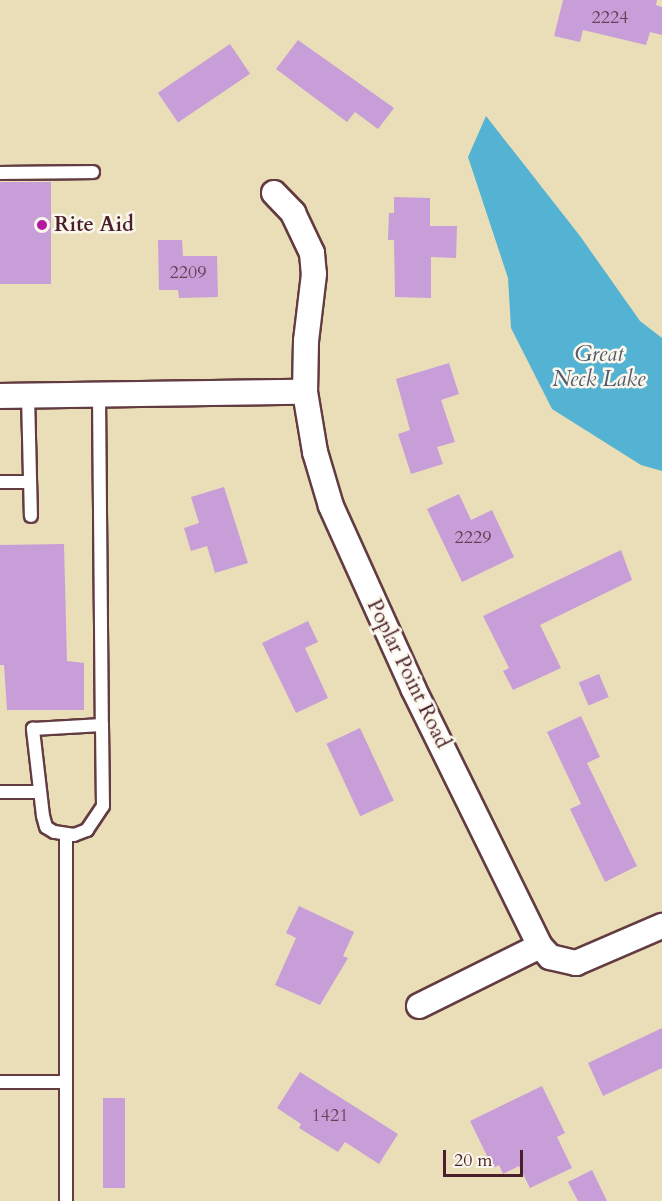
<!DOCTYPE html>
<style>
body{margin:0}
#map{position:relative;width:662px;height:1201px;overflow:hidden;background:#eadeb9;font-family:Cardo,serif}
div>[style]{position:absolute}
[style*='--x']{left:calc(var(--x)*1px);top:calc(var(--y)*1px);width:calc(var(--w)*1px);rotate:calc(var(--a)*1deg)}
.water>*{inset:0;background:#54b2d2}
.building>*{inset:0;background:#c89ed8;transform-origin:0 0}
.roads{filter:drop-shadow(2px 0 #623c40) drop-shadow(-2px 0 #623c40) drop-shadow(0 2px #623c40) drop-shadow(0 -2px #623c40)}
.service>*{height:12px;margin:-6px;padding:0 6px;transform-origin:6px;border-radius:6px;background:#fff}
.minor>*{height:24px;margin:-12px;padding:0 12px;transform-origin:12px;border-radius:12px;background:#fff}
.dots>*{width:16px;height:16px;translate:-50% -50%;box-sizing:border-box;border:3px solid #fbf7ec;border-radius:50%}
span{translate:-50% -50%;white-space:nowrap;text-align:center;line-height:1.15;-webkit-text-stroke:5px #fbf7ec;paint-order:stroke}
.number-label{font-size:18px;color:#6a3f56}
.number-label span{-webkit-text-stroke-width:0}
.poi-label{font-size:21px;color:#4a1f2b;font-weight:700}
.left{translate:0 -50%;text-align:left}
.street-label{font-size:21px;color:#4a1f2b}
.water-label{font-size:22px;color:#4e5a6e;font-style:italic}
.scale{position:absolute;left:443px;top:1150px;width:80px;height:27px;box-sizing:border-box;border:3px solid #4a1f2b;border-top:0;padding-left:8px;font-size:18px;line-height:21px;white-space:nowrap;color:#4a1f2b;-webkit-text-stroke:4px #fbf7ec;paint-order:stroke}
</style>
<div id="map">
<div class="water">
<i style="clip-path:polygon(486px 116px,580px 236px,640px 321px,662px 338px,662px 471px,641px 465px,552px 409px,511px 328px,508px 278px,468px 157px)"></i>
</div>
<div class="building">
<i style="clip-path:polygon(563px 0,657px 0,656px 5px,662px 7px,662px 35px,650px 32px,646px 45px,583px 30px,580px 42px,554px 36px)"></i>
<i style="clip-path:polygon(298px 40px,394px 108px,378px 129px,355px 112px,347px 122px,276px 69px)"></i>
<i style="left:230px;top:44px;width:36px;height:87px;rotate:56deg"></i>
<i style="left:0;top:182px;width:51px;height:102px"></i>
<i style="clip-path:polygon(394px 197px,430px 198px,430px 226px,457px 226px,456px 258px,431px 257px,431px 298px,395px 297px,394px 240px,388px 240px,389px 213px,394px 213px)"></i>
<i style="clip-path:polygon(158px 240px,182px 240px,183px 256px,217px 256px,218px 297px,179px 298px,178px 290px,159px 290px)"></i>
<i style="clip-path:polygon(449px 363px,459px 394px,441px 400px,455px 442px,437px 447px,443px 464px,411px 474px,398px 434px,410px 430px,396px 379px)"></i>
<i style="clip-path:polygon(224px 487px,248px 563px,215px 573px,207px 546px,191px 551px,184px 528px,199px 523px,191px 497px)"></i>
<i style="clip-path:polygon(459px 494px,471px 520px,492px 510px,514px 557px,462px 582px,427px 509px)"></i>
<i style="clip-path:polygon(64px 544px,67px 661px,84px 663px,84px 710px,7px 710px,4px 665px,0 665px,0 545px)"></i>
<i style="clip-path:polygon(621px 550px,632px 580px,540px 625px,561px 668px,513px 690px,503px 671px,509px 668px,483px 616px)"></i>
<i style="clip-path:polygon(308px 621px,318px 642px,305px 648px,328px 698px,296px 713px,262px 643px)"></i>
<i style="left:599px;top:674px;width:25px;height:22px;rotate:67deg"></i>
<i style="clip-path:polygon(581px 716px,600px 757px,587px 763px,637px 866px,605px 882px,570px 809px,581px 804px,547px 732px)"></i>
<i style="left:360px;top:728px;width:80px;height:37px;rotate:65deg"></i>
<i style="clip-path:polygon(299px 906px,354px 932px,343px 956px,348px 958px,320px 1005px,275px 985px,296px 938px,286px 933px)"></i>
<i style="clip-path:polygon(662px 1028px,662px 1068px,603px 1096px,588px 1063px)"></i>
<i style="clip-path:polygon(300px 1072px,398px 1134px,379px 1164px,345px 1142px,338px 1152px,299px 1128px,301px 1124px,277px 1108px)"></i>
<i style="clip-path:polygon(542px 1086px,565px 1133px,557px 1137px,572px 1168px,530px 1188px,519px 1166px,503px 1174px,499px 1165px,493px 1168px,470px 1121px)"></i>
<i style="left:103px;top:1098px;width:22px;height:90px"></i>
<i style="clip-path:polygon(592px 1170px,607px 1201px,578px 1201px,568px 1182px)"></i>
</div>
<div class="roads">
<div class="service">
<i style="--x:0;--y:173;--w:93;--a:-0.6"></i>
<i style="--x:28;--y:396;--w:120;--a:88.6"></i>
<i style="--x:99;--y:396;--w:329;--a:89.5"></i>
<i style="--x:102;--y:725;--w:81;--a:89.3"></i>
<i style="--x:103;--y:806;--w:29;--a:124"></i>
<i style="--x:87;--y:830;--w:14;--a:159"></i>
<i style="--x:74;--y:835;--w:20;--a:-171"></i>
<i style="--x:54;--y:832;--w:9;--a:-148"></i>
<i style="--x:46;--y:827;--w:11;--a:-105"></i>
<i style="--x:43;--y:816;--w:88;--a:-96.6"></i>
<i style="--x:33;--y:729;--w:69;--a:-3.3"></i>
<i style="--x:0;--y:482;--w:29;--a:0"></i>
<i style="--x:0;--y:792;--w:40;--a:0"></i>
<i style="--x:66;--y:835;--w:366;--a:90"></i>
<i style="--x:0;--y:1082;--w:66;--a:0"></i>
</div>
<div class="minor">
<i style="--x:274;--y:193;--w:28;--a:46"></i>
<i style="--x:293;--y:213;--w:44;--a:64.6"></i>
<i style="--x:312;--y:253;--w:21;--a:85"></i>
<i style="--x:314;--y:274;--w:67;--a:96.8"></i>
<i style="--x:306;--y:341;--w:51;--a:91.1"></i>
<i style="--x:305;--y:392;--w:61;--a:80.5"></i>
<i style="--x:315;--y:452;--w:56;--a:73.5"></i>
<i style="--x:331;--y:506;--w:200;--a:65.7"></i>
<i style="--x:413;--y:688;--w:288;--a:63.8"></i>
<i style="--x:540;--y:946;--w:15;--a:48"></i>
<i style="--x:550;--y:957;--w:27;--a:13"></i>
<i style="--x:576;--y:963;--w:94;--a:-23.3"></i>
<i style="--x:0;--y:396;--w:305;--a:-0.8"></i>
<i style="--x:419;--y:1006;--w:135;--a:-26.4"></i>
</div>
</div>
<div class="dots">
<i style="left:42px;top:225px;background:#b5179e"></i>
</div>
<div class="number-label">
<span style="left:610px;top:18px">2224</span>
<span style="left:188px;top:273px">2209</span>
<span style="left:473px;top:538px">2229</span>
<span style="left:330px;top:1116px">1421</span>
</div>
<div class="poi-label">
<span class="left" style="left:54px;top:225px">Rite Aid</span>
</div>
<div class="street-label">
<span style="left:408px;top:674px;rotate:64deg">Poplar Point Road</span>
</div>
<div class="water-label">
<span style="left:599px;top:367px">Great<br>Neck Lake</span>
</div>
<div class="scale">20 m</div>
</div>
